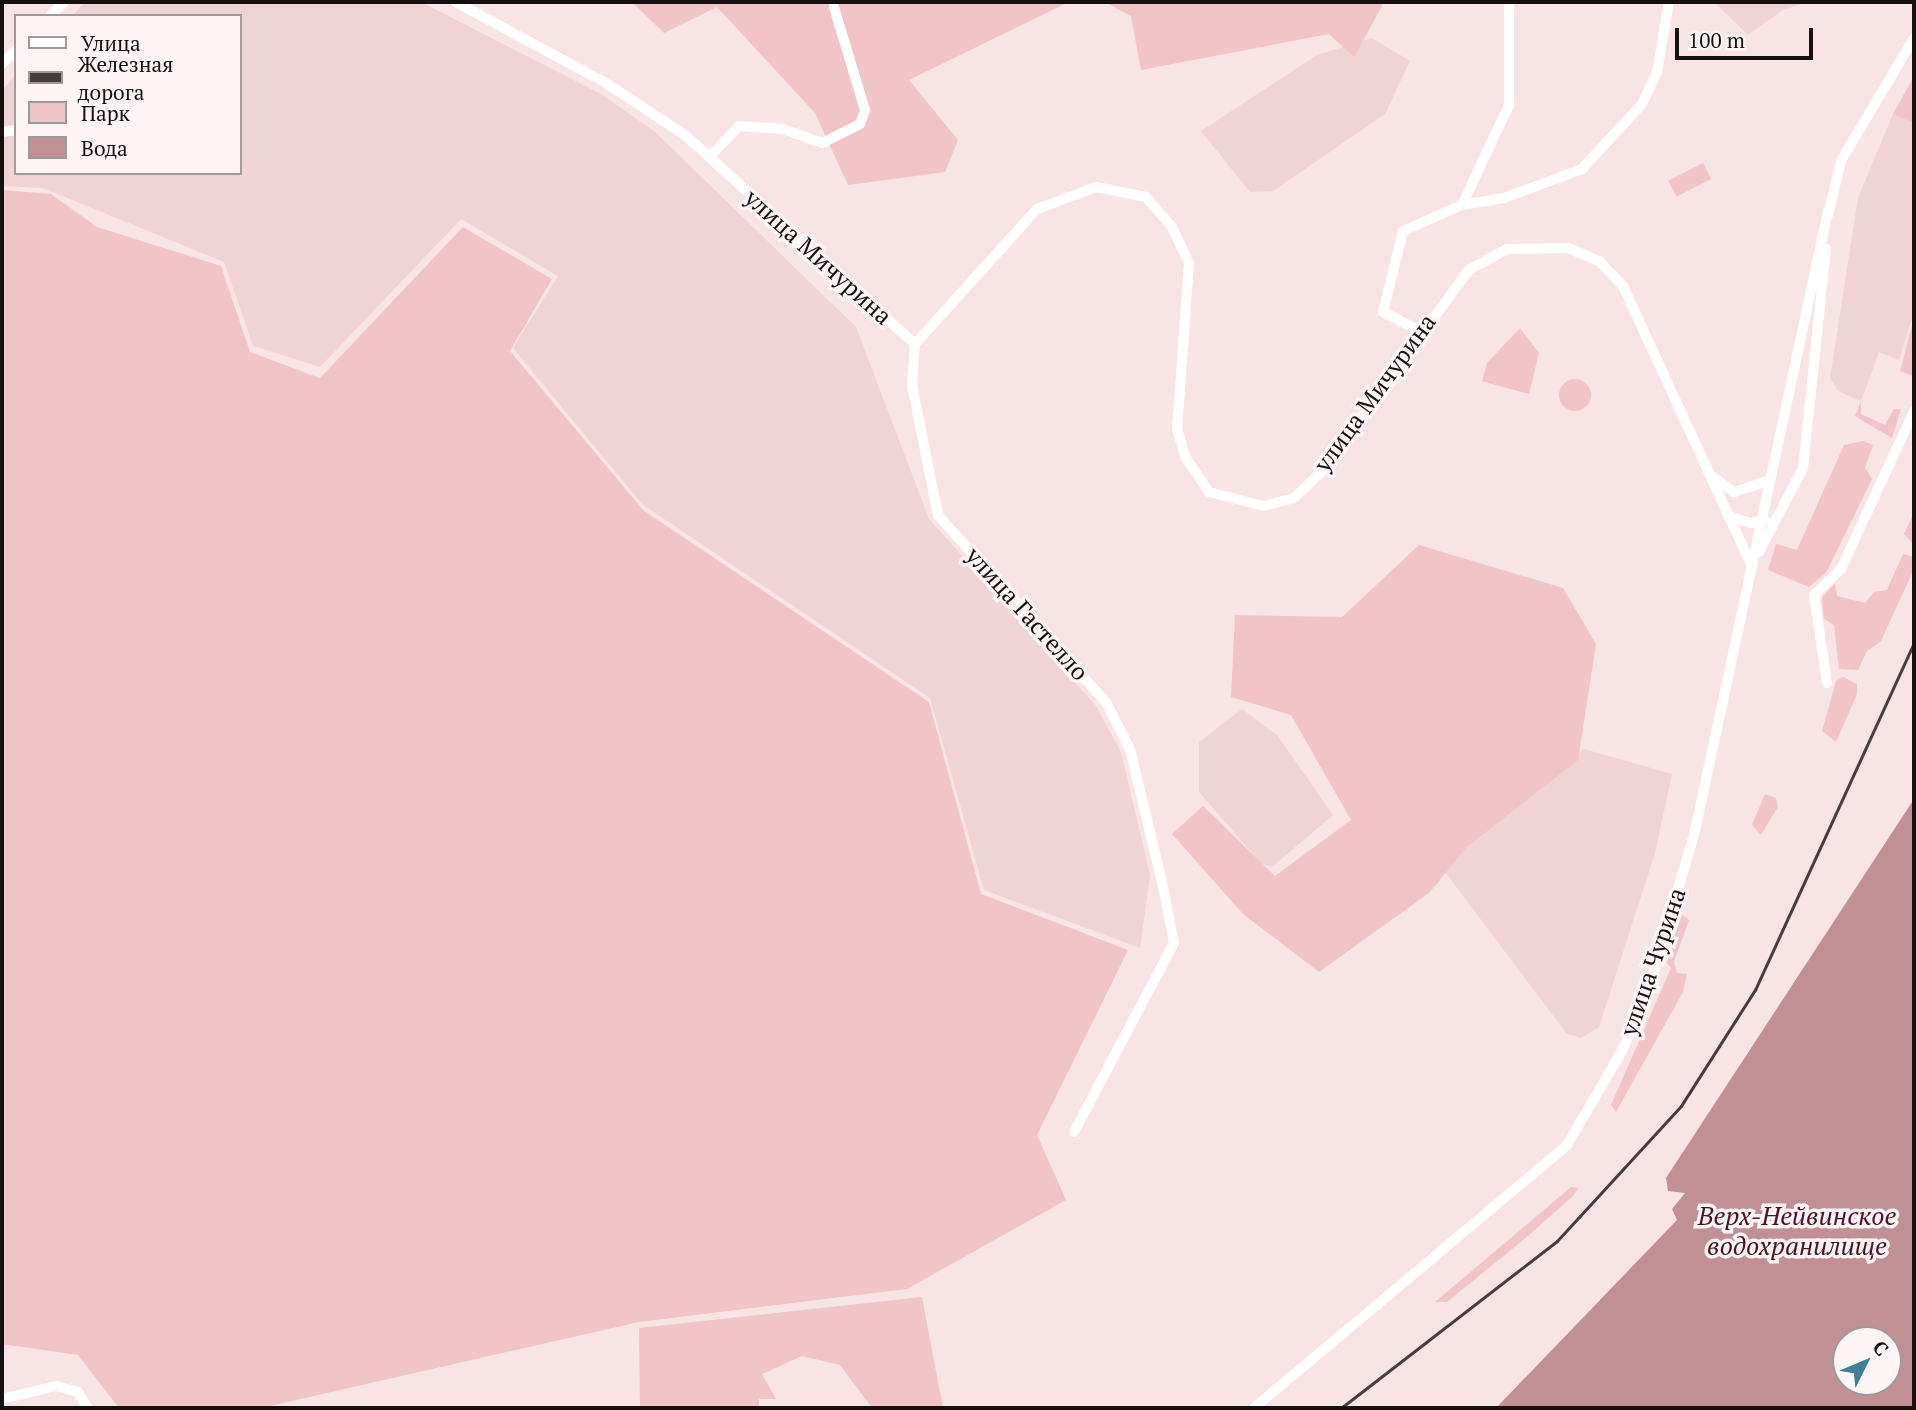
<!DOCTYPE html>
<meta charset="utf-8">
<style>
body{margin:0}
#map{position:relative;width:1916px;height:1410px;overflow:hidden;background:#f8e3e5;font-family:"PT Serif",serif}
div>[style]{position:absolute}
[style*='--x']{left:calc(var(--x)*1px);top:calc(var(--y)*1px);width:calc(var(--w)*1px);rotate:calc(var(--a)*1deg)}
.built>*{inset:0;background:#f0d3d5}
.green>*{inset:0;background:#f1c4c8;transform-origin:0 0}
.round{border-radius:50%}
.water>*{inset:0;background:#c09095}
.minor>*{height:10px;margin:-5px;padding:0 5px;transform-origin:5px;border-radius:5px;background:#fff}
.rail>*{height:2.5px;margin:-1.25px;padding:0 1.25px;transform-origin:1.25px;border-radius:1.25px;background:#473d3e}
span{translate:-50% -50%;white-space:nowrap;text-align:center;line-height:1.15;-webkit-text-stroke:7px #fcf4f5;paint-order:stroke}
.street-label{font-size:24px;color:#171011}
.water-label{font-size:26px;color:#4f1420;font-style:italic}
.frame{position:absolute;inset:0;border:4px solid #171011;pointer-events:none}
.legend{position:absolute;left:14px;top:14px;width:228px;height:161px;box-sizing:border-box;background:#fcf4f5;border:2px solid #a0999a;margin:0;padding:9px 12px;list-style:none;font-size:21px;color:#171011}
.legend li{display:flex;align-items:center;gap:14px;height:35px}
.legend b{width:35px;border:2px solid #a0999a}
.north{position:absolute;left:1832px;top:1326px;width:70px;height:70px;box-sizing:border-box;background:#fcf4f5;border:2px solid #a0999a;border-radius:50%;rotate:47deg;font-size:19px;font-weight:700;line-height:28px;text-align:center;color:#171011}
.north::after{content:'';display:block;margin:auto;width:24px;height:32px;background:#417f94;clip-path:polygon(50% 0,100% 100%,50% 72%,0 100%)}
.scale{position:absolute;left:1675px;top:28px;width:138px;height:32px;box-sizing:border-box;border:4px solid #171011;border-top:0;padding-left:9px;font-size:21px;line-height:24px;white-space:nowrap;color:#171011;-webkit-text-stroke:5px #fcf4f5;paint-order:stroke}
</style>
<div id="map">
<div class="built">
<i style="clip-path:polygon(85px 2px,421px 2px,601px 94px,655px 132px,856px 327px,929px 519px,1096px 706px,1121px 752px,1150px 875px,1140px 948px,984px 890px,930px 698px,642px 504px,513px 348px,558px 276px,461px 219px,320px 367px,253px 346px,224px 262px,43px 188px,2px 186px,2px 90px,16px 75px,16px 173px,240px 173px,240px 16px,72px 16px)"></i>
<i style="clip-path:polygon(1714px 2px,1807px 2px,1783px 10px,1748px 35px)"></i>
<i style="clip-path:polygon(1372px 38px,1410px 61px,1385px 114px,1273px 191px,1250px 192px,1201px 131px,1317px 55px)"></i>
<i style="clip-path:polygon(1893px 114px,1914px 123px,1914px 312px,1899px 360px,1879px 352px,1861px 401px,1838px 391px,1830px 378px,1858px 198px)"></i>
<i style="clip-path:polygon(1242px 709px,1277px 735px,1333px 815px,1272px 867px,1261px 863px,1199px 792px,1199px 742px)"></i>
<i style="clip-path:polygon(1584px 749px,1672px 774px,1655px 853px,1599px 1027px,1581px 1038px,1567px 1034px,1442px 868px)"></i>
</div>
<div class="green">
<i style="clip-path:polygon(632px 2px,1069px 2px,909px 80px,958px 140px,945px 172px,848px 185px,815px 113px,717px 7px,664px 33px)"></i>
<i style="clip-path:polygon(1105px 2px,1381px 2px,1382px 6px,1354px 57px,1329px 34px,1141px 70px,1131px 16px)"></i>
<i style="clip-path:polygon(1914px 76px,1914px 123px,1893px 114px)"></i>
<i style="left:1703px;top:163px;width:18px;height:39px;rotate:63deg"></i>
<i style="clip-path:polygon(2px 190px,51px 194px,97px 227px,221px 266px,250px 352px,320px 378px,463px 227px,552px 279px,510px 351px,643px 510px,929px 702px,981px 894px,1128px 950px,1037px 1135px,1066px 1200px,907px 1289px,639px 1322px,261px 1408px,119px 1408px,78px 1355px,2px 1344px)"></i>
<i style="clip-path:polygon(1914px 318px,1914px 376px,1900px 371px)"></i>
<i style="clip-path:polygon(1520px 328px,1539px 353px,1529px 394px,1482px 381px,1487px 363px)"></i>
<i class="round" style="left:1559px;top:379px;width:32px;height:32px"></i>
<i style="clip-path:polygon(1861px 401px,1861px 414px,1885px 425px,1894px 409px,1901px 409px,1892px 438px,1855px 416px)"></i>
<i style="clip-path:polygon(1863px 441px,1873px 445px,1865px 468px,1872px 479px,1826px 573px,1809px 587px,1768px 570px,1776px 544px,1797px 550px,1844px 445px)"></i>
<i style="clip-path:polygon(1914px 512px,1914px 545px,1904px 534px)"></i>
<i style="clip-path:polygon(1419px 545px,1563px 588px,1596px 644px,1578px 760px,1467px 847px,1429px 893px,1319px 972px,1243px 914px,1172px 834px,1203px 806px,1275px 876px,1351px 820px,1291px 715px,1231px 697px,1235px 615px,1342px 617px)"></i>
<i style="clip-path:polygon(1903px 554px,1914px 557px,1914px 569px,1881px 641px,1867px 651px,1858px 670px,1839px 669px,1834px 625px,1824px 619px,1822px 598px,1835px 583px,1837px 596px,1865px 603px,1874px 592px,1887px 590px)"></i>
<i style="clip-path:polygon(1843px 677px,1857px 684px,1857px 694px,1836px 742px,1822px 731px,1836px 681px)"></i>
<i style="clip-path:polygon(1765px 794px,1776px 798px,1778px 807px,1761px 835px,1752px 825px)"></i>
<i style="clip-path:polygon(1680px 913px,1689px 920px,1674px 962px,1677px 973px,1687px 974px,1683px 992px,1616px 1112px,1611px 1105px,1671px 968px,1667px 963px)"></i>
<i style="clip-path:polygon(1571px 1187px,1578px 1188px,1572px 1197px,1522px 1241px,1447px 1302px,1435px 1302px)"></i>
<i style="clip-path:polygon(922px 1297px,943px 1408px,872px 1408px,840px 1365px,802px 1356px,762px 1374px,776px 1399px,759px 1399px,759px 1407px,640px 1408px,639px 1328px)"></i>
</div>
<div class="water">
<i style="clip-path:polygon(evenodd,1914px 799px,1914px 1408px,1496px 1408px,1677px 1220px,1672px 1209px,1685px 1193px,1668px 1191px,1666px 1178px,1914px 799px,1846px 1340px,1888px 1340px,1888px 1382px,1846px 1382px,1846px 1340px)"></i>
</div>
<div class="minor">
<i style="--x:456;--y:2;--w:170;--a:28.4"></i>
<i style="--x:606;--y:83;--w:95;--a:33.4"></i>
<i style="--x:685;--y:135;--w:311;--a:42.3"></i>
<i style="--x:50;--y:16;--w:20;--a:-45"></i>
<i style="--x:2;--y:64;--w:20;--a:-45"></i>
<i style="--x:2;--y:132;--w:14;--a:-8"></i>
<i style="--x:709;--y:157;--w:43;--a:-45.9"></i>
<i style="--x:739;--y:126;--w:44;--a:3.9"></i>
<i style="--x:783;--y:129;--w:41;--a:19.7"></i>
<i style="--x:822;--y:143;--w:42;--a:-26.6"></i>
<i style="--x:860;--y:124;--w:15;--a:-70"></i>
<i style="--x:865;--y:110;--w:108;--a:-106.8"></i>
<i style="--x:1462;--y:205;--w:110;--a:-64.8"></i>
<i style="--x:1509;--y:105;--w:103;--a:-90"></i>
<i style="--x:1828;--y:215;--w:56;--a:-76.5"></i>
<i style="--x:1841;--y:161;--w:143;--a:-59.3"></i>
<i style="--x:1420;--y:331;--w:42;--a:-152.8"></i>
<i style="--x:1383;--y:312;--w:83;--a:-76.1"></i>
<i style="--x:1403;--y:231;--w:64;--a:-23.8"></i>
<i style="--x:1462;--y:205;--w:43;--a:-9.5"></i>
<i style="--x:1504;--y:198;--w:83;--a:-20.4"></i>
<i style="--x:1582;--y:169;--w:88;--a:-47.3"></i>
<i style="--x:1642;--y:104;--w:35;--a:-65"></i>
<i style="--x:1657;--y:72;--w:71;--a:-80.3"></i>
<i style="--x:915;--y:344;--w:182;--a:-47.9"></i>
<i style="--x:1037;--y:209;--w:63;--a:-20.4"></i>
<i style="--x:1096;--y:187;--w:51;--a:11.3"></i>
<i style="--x:1146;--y:197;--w:40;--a:49"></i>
<i style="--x:1172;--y:227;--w:40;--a:65"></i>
<i style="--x:1189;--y:263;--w:166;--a:94.1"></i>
<i style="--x:1177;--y:429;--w:30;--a:73"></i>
<i style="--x:1186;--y:458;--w:41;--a:55.9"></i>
<i style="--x:1209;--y:492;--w:57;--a:14.3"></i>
<i style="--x:1264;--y:506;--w:31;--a:-15"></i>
<i style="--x:1294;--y:498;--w:37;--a:-44"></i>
<i style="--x:1321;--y:472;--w:250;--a:-53.8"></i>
<i style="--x:1469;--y:270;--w:43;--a:-28.9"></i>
<i style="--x:1507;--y:249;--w:61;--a:-0.9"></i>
<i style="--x:1568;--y:248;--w:34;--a:23"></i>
<i style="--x:1599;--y:261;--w:35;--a:46"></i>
<i style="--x:1623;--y:286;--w:309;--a:65.3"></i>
<i style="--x:915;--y:344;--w:41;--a:94.2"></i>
<i style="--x:912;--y:385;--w:133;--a:78.7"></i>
<i style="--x:938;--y:515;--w:251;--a:48.1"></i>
<i style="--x:1106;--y:702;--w:53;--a:62.9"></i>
<i style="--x:1130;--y:749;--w:137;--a:76.5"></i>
<i style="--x:1162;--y:882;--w:62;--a:78.9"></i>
<i style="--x:1174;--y:943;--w:214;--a:117.9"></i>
<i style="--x:1709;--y:474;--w:31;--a:36"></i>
<i style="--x:1734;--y:492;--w:36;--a:-18"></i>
<i style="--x:1728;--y:516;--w:24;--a:17"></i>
<i style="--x:1751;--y:523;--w:14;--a:-12"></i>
<i style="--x:1759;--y:552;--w:95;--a:-62.4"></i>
<i style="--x:1803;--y:468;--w:220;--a:-84"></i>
<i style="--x:1827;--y:683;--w:89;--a:-98.4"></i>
<i style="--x:1814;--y:595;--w:37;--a:-44"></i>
<i style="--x:1841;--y:569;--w:174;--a:-65.2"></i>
<i style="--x:2;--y:1399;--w:56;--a:-13.5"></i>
<i style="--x:56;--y:1386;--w:23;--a:15"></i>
<i style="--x:78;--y:1392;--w:19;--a:58"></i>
<i style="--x:1254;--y:1408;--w:409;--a:-40"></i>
<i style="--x:1567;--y:1145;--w:109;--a:-59.7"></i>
<i style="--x:1622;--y:1051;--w:64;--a:-66.2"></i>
<i style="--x:1648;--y:992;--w:168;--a:-73.7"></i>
<i style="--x:1695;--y:831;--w:634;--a:-77.89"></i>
</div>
<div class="rail">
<i style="--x:1341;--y:1408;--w:273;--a:-37.7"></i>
<i style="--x:1557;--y:1241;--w:183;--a:-47.4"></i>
<i style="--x:1681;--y:1106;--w:138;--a:-57.5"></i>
<i style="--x:1755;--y:990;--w:383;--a:-65.4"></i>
</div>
<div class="street-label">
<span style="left:818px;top:257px;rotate:42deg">улица Мичурина</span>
<span style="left:1375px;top:393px;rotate:-54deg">улица Мичурина</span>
<span style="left:1027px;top:614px;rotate:48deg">улица Гастелло</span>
<span style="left:1653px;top:962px;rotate:-71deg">улица Чурина</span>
</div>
<div class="water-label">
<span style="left:1797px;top:1231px">Верх-Нейвинское<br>водохранилище</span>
</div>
<div class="frame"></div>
<ul class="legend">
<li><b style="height:9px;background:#fff"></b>Улица</li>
<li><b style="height:9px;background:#473d3e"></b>Железная дорога</li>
<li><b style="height:19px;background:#f1c4c8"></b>Парк</li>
<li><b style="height:19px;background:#c09095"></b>Вода</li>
</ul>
<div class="north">С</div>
<div class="scale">100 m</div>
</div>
